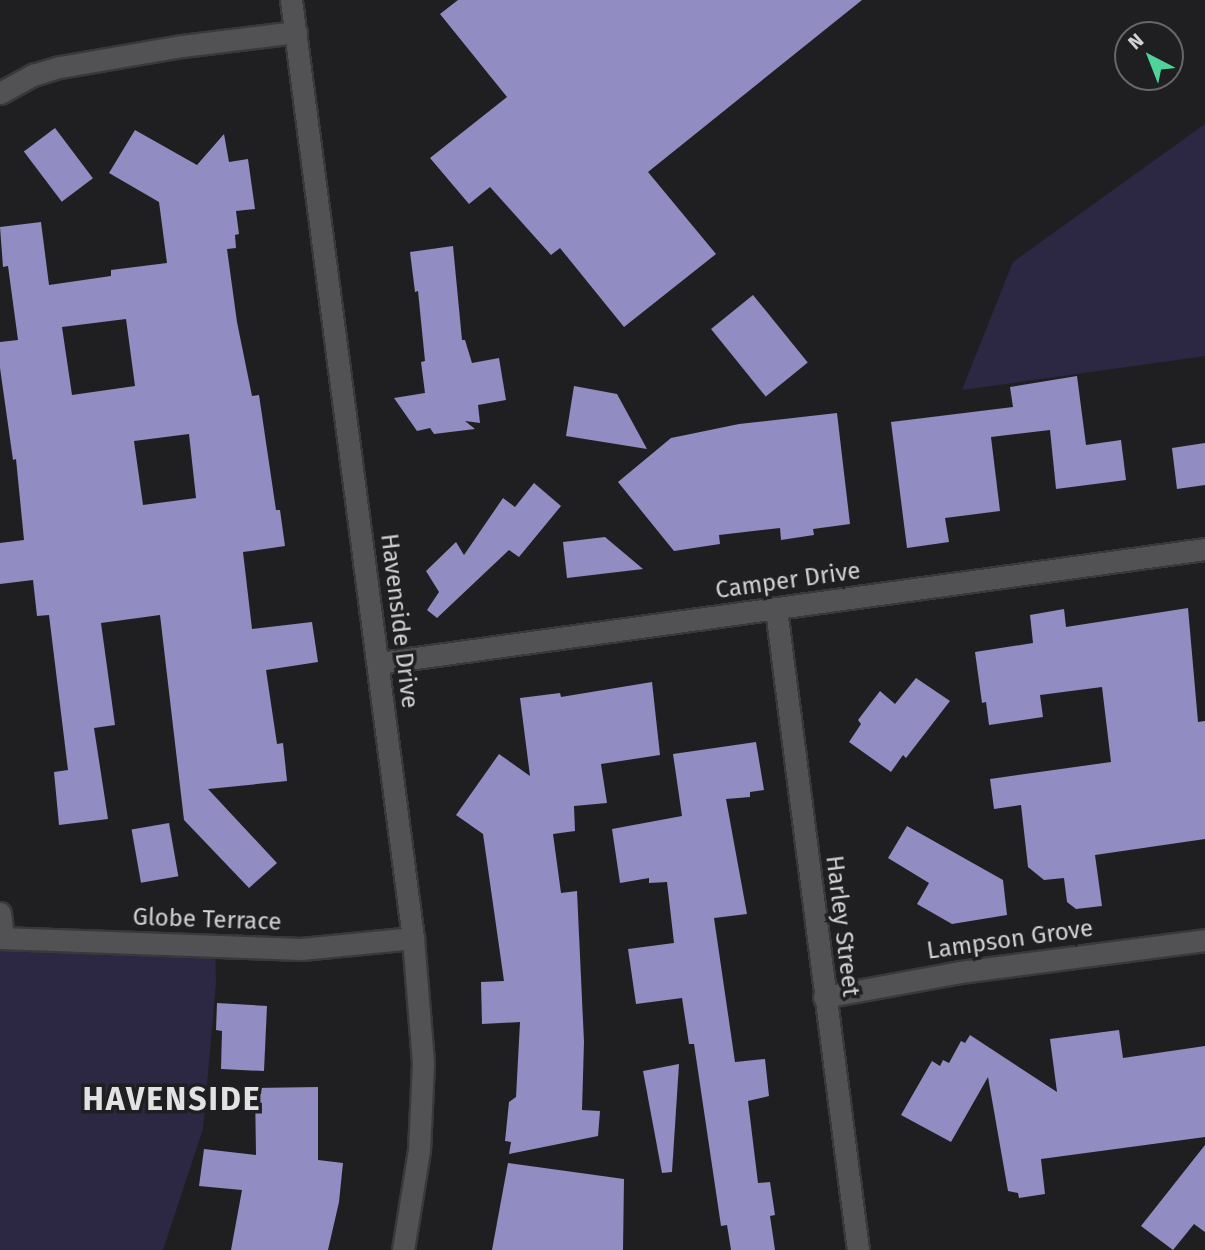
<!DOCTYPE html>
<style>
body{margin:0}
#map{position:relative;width:1205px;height:1250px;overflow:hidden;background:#1f1f22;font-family:"Fira Sans",sans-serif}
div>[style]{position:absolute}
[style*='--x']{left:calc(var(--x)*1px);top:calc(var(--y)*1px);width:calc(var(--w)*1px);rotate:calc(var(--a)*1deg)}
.green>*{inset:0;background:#2c2844}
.building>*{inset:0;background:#918cc1;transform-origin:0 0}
.roads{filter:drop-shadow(2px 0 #39393b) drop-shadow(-2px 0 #39393b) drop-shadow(0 2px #39393b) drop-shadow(0 -2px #39393b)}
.street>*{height:21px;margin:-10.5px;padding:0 10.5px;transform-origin:10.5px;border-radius:10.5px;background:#525254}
span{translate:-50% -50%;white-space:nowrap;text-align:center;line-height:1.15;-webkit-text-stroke:7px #1f1f22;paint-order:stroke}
.street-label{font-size:24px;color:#d2d2d4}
.district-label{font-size:32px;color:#e2e2e5;font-weight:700;letter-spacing:2px}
.north{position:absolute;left:1114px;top:21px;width:70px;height:70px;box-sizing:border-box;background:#1f1f22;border:2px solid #676769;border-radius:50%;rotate:318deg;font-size:19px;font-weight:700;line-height:28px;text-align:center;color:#d2d2d4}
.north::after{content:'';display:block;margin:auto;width:24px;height:32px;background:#50d398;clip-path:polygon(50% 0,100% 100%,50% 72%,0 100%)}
</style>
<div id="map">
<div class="green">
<i style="clip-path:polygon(1205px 124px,1205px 356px,962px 390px,1013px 262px)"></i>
<i style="clip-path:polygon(0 937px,215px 947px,216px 983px,203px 1129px,163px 1250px,0 1250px)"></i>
</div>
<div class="building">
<i style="clip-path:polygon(458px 0,862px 0,648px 172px,716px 254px,624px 327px,560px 248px,551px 255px,490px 187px,469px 204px,430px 158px,507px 97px,440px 14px)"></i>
<i style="left:55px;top:128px;width:63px;height:39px;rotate:53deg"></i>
<i style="clip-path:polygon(evenodd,135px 130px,197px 165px,224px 134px,229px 162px,248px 159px,255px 209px,236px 211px,239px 234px,235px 235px,236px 248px,227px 249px,237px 322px,252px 396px,259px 395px,276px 510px,280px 510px,285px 546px,243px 552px,252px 629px,312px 622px,318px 662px,266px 670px,277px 744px,283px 743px,287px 781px,208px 789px,277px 863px,249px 888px,184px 820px,160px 615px,101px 623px,115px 725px,94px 728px,108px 819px,59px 825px,54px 772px,68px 770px,49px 615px,37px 616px,33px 580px,0 584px,0 543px,24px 540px,16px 459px,13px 460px,0 368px,0 342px,18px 340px,8px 266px,3px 267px,0 227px,41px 222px,49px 285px,111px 276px,111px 270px,167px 263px,159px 202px,109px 173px,135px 130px,126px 319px,135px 386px,72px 395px,62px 327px,126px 319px,135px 130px,189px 434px,196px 498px,143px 505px,134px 441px,189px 434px)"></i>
<i style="clip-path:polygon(453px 246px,462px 340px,465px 340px,472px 363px,499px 358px,506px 400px,478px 405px,480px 423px,465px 421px,475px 429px,434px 434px,430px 428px,417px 431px,394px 398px,425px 393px,421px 362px,425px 361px,418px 291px,415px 292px,410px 252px)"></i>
<i style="left:753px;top:295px;width:87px;height:54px;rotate:51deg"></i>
<i style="clip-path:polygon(1077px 376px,1086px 445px,1121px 440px,1126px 480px,1056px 489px,1050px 430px,991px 437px,1000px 511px,945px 518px,949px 542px,907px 548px,891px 422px,1013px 407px,1010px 387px)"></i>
<i style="clip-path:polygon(574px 386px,617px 394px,647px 449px,566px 436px)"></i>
<i style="clip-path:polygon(837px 413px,850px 524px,813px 529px,814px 535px,781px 540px,780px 528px,719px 535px,720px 544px,674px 551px,618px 482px,671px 438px,739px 424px)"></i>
<i style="clip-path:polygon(1205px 443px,1205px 485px,1177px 489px,1172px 448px)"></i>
<i style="clip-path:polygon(534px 483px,561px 506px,519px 557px,509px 550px,437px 618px,427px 610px,439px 592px,426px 571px,456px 542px,464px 555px,503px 498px,515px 507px)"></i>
<i style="clip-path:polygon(605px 537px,643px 569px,567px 578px,563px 542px)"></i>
<i style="clip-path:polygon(1188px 608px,1198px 722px,1205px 721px,1205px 839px,1095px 855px,1102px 906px,1076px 909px,1067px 902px,1064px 878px,1044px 880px,1028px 867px,1021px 805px,994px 809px,990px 779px,1111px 762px,1102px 687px,1040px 695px,1043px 717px,989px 725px,986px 702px,982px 703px,975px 652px,1033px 643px,1030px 615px,1064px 609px,1066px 627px)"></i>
<i style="clip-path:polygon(916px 678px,950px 701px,906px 758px,903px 755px,891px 772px,849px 742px,861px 724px,858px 720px,880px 691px,895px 704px)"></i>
<i style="clip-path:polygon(652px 682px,660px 755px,601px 764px,607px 803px,574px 806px,575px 831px,553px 834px,561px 893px,577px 891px,584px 1042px,582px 1110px,600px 1111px,598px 1136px,509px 1154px,511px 1142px,505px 1141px,509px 1102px,516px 1097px,520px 1022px,482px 1024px,481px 982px,504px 981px,483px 834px,456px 815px,499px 754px,530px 776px,520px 698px,560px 693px,561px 697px)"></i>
<i style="clip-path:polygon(756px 742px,764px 790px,750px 792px,750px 797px,726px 799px,747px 914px,714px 918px,735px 1062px,765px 1059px,769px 1096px,748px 1101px,758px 1183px,770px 1182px,775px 1215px,770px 1216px,775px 1250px,731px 1250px,727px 1225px,721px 1226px,694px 1044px,689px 1044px,682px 998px,636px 1004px,628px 949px,674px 943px,667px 882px,649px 883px,649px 878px,620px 883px,612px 829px,682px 816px,673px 754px)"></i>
<i style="left:169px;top:823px;width:54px;height:38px;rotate:80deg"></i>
<i style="clip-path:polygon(907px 826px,1003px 880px,1007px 915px,952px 924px,917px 904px,929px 883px,888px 858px)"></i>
<i style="clip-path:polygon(217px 1003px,267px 1006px,264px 1071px,221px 1069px,222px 1031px,216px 1030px)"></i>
<i style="clip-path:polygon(1119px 1030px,1123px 1058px,1205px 1046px,1205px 1137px,1041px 1159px,1045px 1194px,1019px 1198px,1018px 1193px,1008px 1191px,988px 1077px,951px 1142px,901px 1115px,932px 1061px,940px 1066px,943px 1060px,949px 1063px,961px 1041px,965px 1043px,970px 1035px,1057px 1092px,1050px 1039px)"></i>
<i style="clip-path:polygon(679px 1064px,672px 1172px,662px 1173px,643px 1071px)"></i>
<i style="clip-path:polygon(318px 1087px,318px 1160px,343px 1163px,339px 1202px,328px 1250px,231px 1250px,242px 1190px,199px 1186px,204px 1149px,256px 1155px,255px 1088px)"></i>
<i style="clip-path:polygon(1205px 1145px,1205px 1232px,1194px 1224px,1173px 1250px,1141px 1226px)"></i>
<i style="clip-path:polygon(508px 1163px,624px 1179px,623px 1250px,492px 1250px)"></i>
</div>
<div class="roads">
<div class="street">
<i style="--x:291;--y:0;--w:946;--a:82.59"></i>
<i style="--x:413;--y:938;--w:125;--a:85.4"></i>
<i style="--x:423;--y:1063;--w:87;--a:92.6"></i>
<i style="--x:419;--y:1150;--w:101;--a:99.1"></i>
<i style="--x:0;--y:93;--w:38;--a:-29"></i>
<i style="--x:33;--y:75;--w:28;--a:-17"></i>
<i style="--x:60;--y:67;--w:124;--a:-9.8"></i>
<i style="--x:182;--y:46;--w:115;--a:-7"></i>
<i style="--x:776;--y:609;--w:646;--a:82.71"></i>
<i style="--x:379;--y:663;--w:834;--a:-7.86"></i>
<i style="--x:0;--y:913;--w:25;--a:83"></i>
<i style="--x:0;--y:938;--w:301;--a:2.1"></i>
<i style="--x:301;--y:949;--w:113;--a:-5.6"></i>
<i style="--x:824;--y:997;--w:138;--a:-10.4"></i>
<i style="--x:960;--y:972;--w:247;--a:-7.4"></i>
</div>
</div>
<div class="street-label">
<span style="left:788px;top:581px;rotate:-8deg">Camper Drive</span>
<span style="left:399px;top:621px;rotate:83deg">Havenside Drive</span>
<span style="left:207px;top:920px;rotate:2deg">Globe Terrace</span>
<span style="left:842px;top:926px;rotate:83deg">Harley Street</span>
<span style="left:1010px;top:940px;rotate:-8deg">Lampson Grove</span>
</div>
<div class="district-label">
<span style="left:172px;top:1099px">HAVENSIDE</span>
</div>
<div class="north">N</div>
</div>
